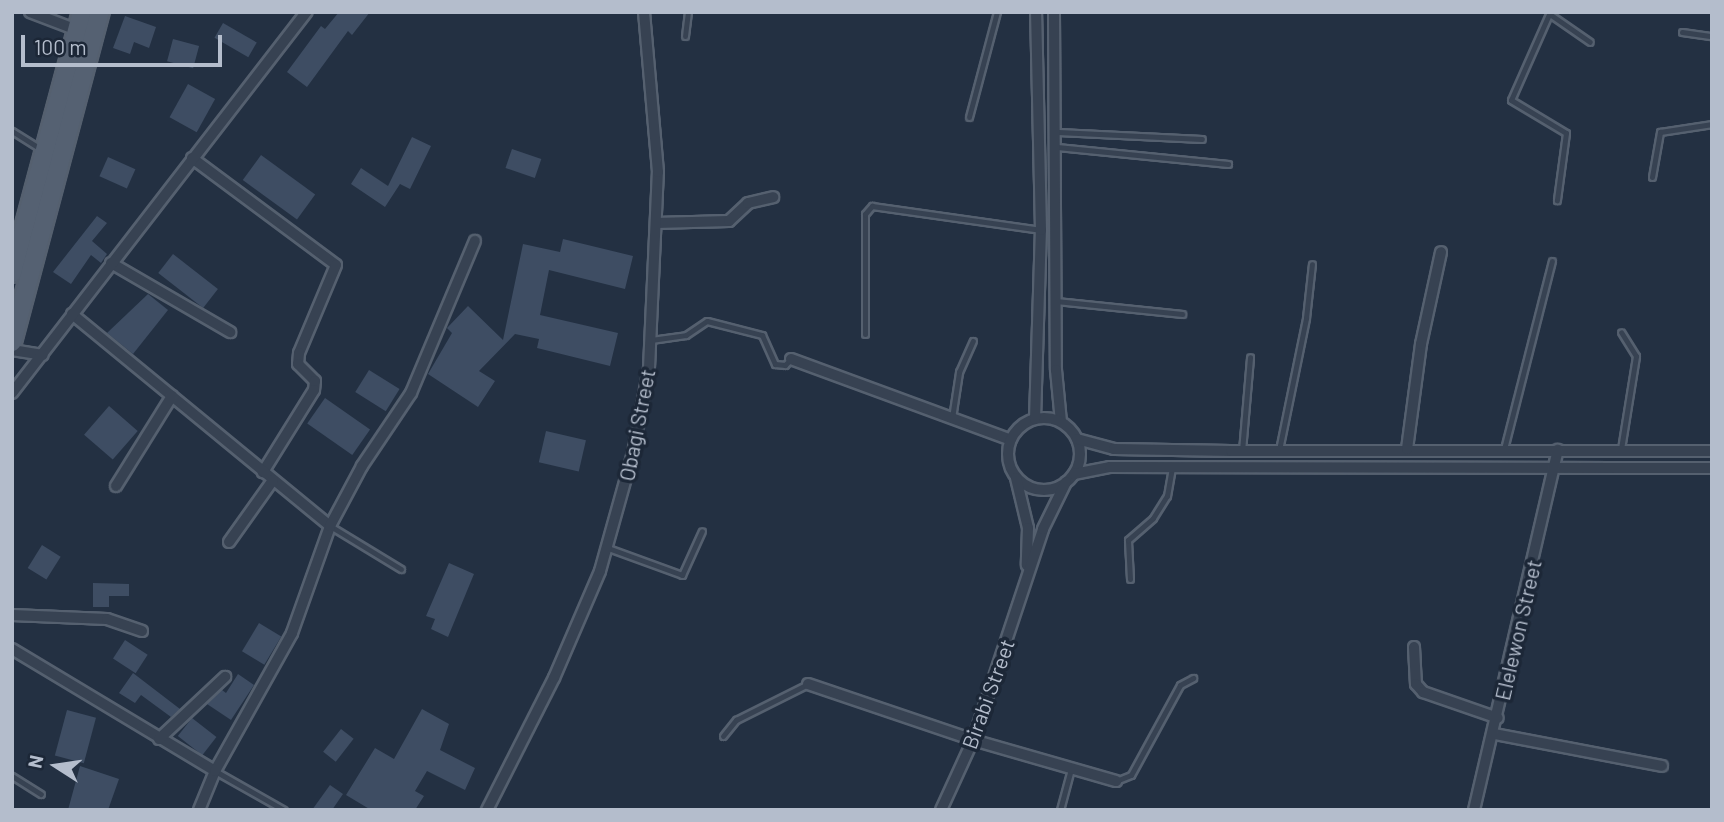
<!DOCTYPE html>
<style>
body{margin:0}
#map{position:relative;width:1724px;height:822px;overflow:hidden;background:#233042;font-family:Barlow,sans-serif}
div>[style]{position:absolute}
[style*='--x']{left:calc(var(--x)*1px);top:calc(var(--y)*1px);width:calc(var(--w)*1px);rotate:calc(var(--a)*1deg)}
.building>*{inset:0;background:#3e4d63;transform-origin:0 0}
.roads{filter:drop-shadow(2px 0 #55606f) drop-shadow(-2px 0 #55606f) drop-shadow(0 2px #55606f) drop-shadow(0 -2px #55606f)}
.lane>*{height:5px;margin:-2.5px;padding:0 2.5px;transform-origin:2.5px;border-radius:2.5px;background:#374252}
.street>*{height:10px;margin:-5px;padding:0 5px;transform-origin:5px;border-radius:5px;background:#374252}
.street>.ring{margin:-5px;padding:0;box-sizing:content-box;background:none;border:10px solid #374252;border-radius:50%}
.primary>*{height:18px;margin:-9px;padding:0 9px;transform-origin:9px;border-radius:9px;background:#556172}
span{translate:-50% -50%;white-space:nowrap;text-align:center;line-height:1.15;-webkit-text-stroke:7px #1c2737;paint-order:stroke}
.street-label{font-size:21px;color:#b4bdcc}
.frame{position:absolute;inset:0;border:14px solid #b4bdcc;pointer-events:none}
.north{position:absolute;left:21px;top:731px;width:70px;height:70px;-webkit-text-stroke:5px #1c2737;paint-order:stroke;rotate:282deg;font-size:19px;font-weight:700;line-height:28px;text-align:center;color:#b4bdcc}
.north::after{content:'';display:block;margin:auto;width:24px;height:32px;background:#b4bdcc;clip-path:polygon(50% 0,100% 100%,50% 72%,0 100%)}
.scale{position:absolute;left:21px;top:35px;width:201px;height:32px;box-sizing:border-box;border:4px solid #b4bdcc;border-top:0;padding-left:9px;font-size:21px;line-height:24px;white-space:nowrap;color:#b4bdcc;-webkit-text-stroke:5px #1c2737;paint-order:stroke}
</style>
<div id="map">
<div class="building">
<i style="clip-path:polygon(339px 12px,370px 12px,352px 35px,348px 31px,307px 87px,287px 72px,321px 26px,325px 29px)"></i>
<i style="clip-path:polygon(125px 16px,156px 27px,149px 48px,134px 42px,130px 54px,113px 48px)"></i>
<i style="left:223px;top:23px;width:39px;height:17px;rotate:30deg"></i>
<i style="left:173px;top:39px;width:27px;height:23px;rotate:15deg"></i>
<i style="left:188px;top:84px;width:31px;height:38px;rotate:29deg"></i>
<i style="clip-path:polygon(412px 137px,431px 146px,410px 189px,400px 184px,385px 207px,351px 184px,361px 168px,388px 186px)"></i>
<i style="left:512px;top:149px;width:31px;height:20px;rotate:19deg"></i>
<i style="left:261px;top:155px;width:67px;height:31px;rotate:36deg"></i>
<i style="left:108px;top:157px;width:30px;height:21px;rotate:24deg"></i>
<i style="clip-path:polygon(97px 216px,107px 223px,92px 241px,107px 254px,101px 263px,91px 255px,71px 284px,53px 272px)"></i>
<i style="clip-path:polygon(563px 239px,633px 256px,625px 289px,549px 270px,540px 315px,618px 333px,610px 366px,537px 348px,539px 339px,515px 334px,479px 371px,495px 381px,478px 407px,428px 374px,452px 333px,447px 328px,468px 306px,503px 340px,523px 244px,560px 252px)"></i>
<i style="left:173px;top:254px;width:57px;height:24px;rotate:38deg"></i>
<i style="clip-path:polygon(148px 294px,168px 310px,133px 354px,107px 333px)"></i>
<i style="left:369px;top:370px;width:36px;height:26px;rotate:32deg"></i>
<i style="left:325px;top:398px;width:55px;height:31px;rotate:35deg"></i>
<i style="left:109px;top:406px;width:38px;height:38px;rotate:41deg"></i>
<i style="left:546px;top:431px;width:41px;height:32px;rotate:13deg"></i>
<i style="left:42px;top:545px;width:22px;height:27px;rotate:32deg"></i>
<i style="clip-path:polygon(449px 563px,474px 574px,448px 637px,431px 629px,435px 619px,426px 616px)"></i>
<i style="clip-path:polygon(93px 583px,129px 584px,129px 596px,109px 596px,109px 607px,93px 607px)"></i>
<i style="left:259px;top:623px;width:26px;height:33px;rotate:31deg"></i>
<i style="left:125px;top:640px;width:27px;height:22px;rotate:33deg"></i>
<i style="clip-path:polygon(133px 673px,180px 709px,171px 717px,141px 695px,135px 703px,119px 693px)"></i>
<i style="clip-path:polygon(238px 674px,254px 685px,231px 720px,207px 704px,222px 690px,226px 693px)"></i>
<i style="clip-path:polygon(422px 709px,449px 724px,440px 750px,475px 768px,465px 790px,427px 771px,415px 791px,424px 796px,415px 810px,371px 810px,346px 795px,375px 748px,394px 759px)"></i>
<i style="left:67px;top:710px;width:30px;height:47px;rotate:15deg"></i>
<i style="left:192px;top:718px;width:31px;height:23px;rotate:38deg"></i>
<i style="left:341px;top:729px;width:16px;height:29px;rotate:38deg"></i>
<i style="clip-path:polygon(80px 766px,119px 779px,108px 810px,68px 810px)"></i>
<i style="clip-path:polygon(330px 785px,343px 794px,332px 810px,312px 810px)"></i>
</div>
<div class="roads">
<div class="lane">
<i style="--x:1550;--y:12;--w:96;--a:113.9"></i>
<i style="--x:1511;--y:100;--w:64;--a:31"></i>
<i style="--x:1566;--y:133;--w:68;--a:97.7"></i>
<i style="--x:1551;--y:15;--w:47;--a:34.7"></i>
<i style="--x:1682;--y:32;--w:30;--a:8"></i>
<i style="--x:685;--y:36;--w:24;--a:-83"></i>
<i style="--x:969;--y:117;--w:109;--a:-75.1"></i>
<i style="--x:12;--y:131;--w:36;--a:32"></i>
<i style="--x:1058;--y:132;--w:144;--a:2.8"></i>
<i style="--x:1057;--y:147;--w:172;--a:5.7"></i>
<i style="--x:1652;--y:177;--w:46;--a:-79.9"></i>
<i style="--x:1660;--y:132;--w:53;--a:-8.7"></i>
<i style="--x:1056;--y:301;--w:127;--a:5.9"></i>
<i style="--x:865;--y:334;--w:120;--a:-90"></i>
<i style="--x:865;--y:214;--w:11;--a:-49"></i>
<i style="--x:872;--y:206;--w:171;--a:8.1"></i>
<i style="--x:651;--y:340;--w:35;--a:-8"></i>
<i style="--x:686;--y:335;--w:25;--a:-34"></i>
<i style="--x:707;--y:321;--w:57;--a:14.3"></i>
<i style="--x:762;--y:335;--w:32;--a:66"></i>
<i style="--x:775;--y:364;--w:10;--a:6"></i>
<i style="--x:785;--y:365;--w:7;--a:-45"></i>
<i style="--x:952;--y:418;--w:47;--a:-81.3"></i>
<i style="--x:959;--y:372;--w:34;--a:-66"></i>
<i style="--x:1504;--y:449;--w:194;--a:-75.7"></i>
<i style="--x:1621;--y:449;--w:94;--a:-80.8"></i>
<i style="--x:1636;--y:356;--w:28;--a:-122"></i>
<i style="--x:1279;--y:450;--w:135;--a:-78.4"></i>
<i style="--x:1306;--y:318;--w:54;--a:-83.7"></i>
<i style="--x:1242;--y:451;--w:94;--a:-85.1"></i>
<i style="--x:330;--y:526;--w:83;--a:31.2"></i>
<i style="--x:608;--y:548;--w:79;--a:20"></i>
<i style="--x:682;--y:575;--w:48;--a:-65.6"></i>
<i style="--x:1130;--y:579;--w:39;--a:-93"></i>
<i style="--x:1128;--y:540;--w:33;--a:-41"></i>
<i style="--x:1153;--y:518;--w:26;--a:-58"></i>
<i style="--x:1167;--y:496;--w:28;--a:-80"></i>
<i style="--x:723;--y:736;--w:21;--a:-51"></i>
<i style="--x:736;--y:720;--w:80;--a:-26.6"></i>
<i style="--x:215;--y:771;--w:79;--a:29.5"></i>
<i style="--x:12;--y:776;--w:34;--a:32"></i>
<i style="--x:1116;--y:781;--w:16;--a:-22"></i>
<i style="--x:1131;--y:775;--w:102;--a:-61.4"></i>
<i style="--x:1180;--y:685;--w:15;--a:-28"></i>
<i style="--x:1060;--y:810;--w:42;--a:-75"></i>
</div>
<div class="street">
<i style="--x:30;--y:12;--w:50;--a:21"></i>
<i style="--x:1054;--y:12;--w:358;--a:89.7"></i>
<i style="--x:1056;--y:370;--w:52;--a:84.5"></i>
<i style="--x:192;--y:158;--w:179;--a:36.6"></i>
<i style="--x:336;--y:265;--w:95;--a:112.8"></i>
<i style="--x:299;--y:353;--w:11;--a:95"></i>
<i style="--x:298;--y:364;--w:24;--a:45"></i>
<i style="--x:315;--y:381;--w:9;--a:96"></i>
<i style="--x:314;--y:390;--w:97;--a:121.9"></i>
<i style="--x:656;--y:223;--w:73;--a:-1.6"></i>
<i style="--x:729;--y:221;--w:26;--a:-43"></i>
<i style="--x:748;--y:203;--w:26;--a:-13"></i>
<i style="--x:111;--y:263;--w:138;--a:30.1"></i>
<i style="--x:72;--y:314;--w:334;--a:39.4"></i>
<i style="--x:12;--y:350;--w:31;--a:9"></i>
<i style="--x:791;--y:359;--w:234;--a:20.2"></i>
<i style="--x:12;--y:393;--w:482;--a:-52.3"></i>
<i class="ring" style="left:1008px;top:418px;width:62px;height:62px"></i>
<i style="--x:1035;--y:419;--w:189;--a:-88.2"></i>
<i style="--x:1041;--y:230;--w:218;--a:-91.3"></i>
<i style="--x:1077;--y:439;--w:38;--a:15"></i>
<i style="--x:1114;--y:449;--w:117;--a:1"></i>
<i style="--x:1231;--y:451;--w:481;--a:0"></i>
<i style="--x:1407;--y:449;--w:106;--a:-82.4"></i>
<i style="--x:1421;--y:344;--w:94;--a:-77.7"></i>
<i style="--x:1074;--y:474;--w:37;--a:-11"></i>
<i style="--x:1110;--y:467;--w:602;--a:0.1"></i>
<i style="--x:1016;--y:478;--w:51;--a:76.5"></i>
<i style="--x:1028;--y:528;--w:37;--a:92"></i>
<i style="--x:116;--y:486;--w:106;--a:-58.1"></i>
<i style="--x:229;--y:542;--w:76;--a:-54.6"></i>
<i style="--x:12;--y:615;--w:95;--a:2.4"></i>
<i style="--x:107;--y:619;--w:37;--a:19"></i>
<i style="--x:1414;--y:647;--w:37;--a:87"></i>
<i style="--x:1416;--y:684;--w:11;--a:49"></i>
<i style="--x:1423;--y:692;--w:79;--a:19.1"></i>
<i style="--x:12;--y:649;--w:237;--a:31"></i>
<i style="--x:808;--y:684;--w:174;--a:18.7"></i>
<i style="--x:973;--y:740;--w:149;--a:16"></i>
<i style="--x:1495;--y:734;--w:170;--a:10.8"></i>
<i style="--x:159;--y:739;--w:91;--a:-43.2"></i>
<i style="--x:199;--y:810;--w:42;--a:-67.7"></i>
<i style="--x:215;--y:771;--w:158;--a:-60.8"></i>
<i style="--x:292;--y:633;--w:114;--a:-70.4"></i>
<i style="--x:330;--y:526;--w:68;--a:-61.9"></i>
<i style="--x:362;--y:466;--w:88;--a:-56.1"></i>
<i style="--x:411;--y:393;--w:165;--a:-67.2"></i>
<i style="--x:487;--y:810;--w:148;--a:-63.1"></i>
<i style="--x:554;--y:678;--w:116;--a:-66.7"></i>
<i style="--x:600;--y:571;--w:123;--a:-74.4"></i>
<i style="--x:633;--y:453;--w:86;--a:-79.3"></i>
<i style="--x:649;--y:368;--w:196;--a:-87.4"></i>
<i style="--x:658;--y:172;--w:161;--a:-95"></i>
<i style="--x:941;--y:810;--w:77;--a:-65.4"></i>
<i style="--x:973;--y:740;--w:222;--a:-71.6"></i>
<i style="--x:1043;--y:529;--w:52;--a:-63.9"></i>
<i style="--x:1474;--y:810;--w:370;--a:-76.9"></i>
</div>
<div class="primary">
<i style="--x:12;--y:273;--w:270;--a:-75"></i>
<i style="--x:12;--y:342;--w:342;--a:-75.1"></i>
</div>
</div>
<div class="street-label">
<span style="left:637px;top:425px;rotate:-79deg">Obagi Street</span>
<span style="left:1518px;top:630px;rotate:-77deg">Elelewon Street</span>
<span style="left:988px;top:694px;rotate:-70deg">Birabi Street</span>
</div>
<div class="frame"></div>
<div class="north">N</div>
<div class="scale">100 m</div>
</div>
